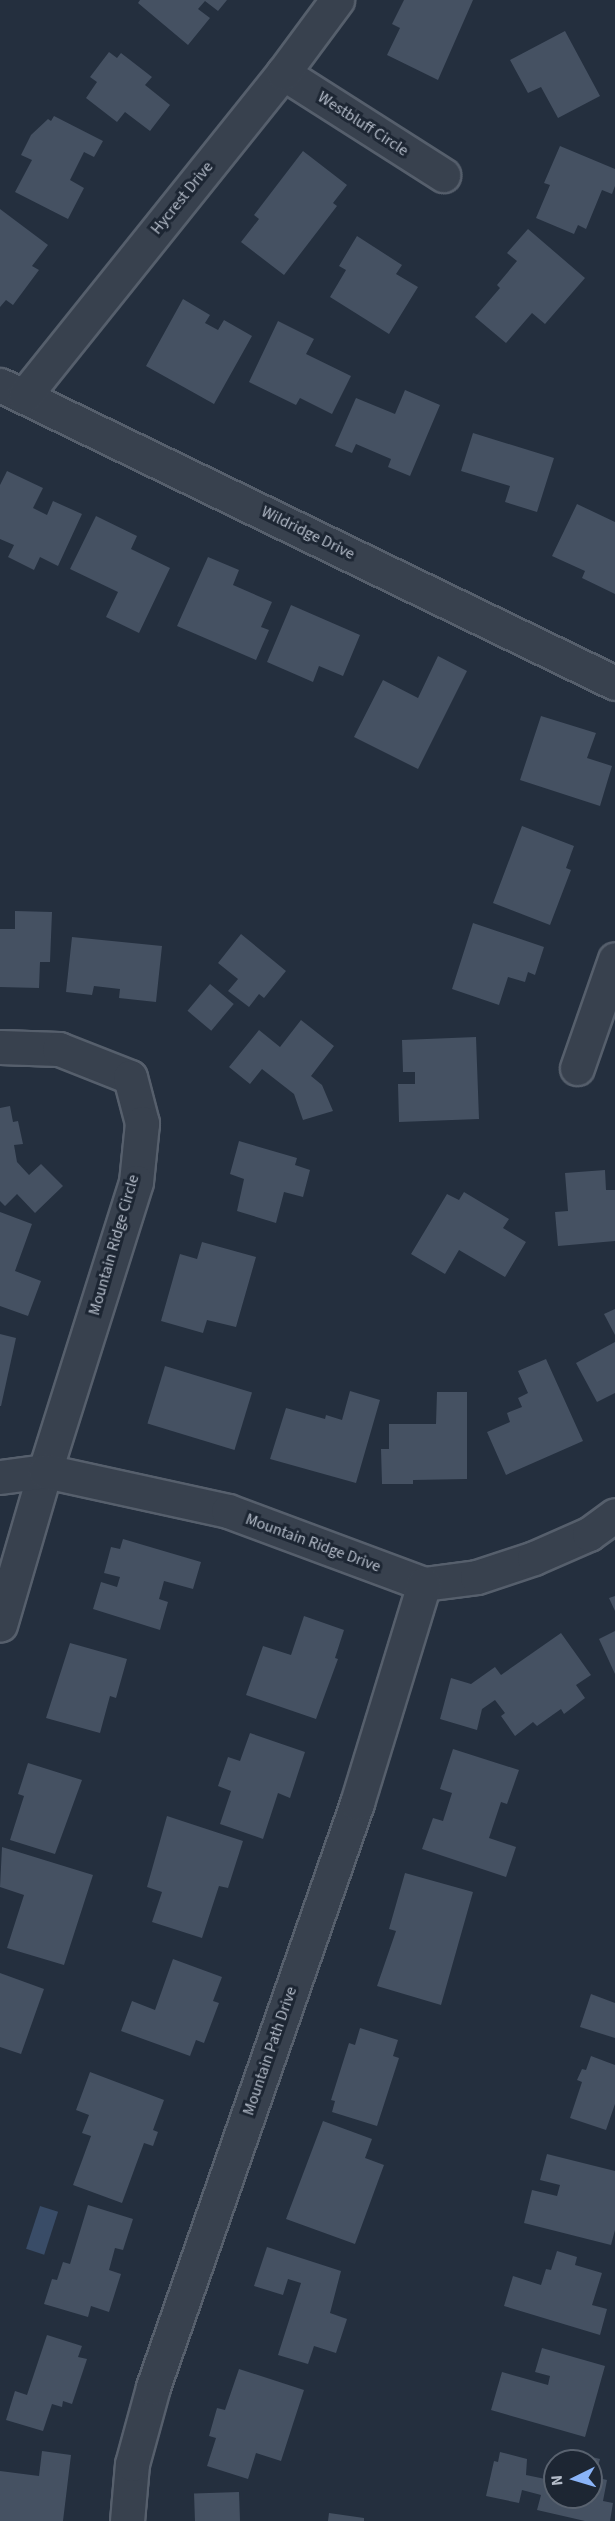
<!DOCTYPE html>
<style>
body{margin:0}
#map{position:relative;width:615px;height:2521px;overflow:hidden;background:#242f3e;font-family:"Source Sans 3",sans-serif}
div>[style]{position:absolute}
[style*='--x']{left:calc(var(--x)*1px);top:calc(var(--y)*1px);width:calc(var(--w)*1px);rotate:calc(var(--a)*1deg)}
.water>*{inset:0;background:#394c67;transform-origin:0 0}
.building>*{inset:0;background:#455162;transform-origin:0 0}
.roads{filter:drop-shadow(2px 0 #565f6c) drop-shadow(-2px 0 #565f6c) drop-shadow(0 2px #565f6c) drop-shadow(0 -2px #565f6c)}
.minor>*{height:33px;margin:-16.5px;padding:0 16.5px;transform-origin:16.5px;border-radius:16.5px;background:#38414e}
span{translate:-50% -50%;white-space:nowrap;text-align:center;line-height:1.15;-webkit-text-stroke:6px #1d2633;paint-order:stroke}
.street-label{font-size:16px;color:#b4bcc9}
.north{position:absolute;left:543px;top:2449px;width:60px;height:60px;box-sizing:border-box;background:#1d2633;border:2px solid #59626f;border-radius:50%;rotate:265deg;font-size:16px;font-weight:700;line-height:24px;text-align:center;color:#b4bcc9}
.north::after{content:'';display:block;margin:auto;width:21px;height:27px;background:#8ab4f8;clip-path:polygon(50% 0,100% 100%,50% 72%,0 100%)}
</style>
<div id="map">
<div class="water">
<i style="left:40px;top:2206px;width:19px;height:45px;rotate:18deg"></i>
</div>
<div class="building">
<i style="clip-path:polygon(140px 0,227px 0,218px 11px,205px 1px,198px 9px,210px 18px,188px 45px,138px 3px)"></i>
<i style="clip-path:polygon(404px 0,473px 0,438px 80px,387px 55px,400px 28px,392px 24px)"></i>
<i style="clip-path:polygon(565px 31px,600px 96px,558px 118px,541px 87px,528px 93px,510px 60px)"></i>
<i style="clip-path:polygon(109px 52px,117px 58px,121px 53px,152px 77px,145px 85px,170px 105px,150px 131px,125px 112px,117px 122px,86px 98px,97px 82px,90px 77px)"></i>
<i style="clip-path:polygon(54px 116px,103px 141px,94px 157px,84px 152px,70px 180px,84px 188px,68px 219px,15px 192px,32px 160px,21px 155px,31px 135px,48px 119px,51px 121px)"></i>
<i style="clip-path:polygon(560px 146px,615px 169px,615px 186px,612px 194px,602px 190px,586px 229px,578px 225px,574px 234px,536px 218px,550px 185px,544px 183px)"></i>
<i style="clip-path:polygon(303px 151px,347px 185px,333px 203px,337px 206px,284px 275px,241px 242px,259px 219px,254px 215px)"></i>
<i style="clip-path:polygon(0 209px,48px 245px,32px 266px,39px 270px,13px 305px,6px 300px,0 307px)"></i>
<i style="clip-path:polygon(528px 229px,585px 278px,545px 324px,532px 313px,506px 343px,475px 317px,500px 288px,497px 285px,517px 261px,507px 253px)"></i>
<i style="clip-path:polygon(357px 236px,402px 265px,396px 274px,418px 287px,389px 334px,330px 297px,346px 270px,339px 266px)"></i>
<i style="clip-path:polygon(183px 299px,210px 315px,205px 323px,218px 330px,224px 320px,252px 336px,214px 404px,146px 366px)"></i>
<i style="clip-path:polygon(278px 321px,314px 339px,306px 354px,351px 376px,332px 414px,300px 398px,296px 405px,249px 382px)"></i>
<i style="clip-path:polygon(405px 390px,440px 405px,410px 476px,388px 467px,391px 459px,356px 444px,352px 453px,335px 446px,356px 398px,395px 414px)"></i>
<i style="clip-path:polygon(473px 433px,554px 458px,537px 512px,505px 502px,510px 486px,461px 471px)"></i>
<i style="clip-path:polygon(7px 471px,43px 488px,33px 508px,47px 515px,53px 501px,82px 514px,58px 566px,40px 557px,34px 570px,8px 557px,14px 545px,0 539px,0 485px)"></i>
<i style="clip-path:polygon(577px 504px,615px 522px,615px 594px,582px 578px,585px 571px,552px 556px)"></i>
<i style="clip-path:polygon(96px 516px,137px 536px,131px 549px,170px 568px,139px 633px,106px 617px,118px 592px,70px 569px)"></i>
<i style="clip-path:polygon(208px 557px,239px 570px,233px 585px,272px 602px,261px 627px,269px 630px,256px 660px,177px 626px)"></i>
<i style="clip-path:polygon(291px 605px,360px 635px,343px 676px,319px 666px,313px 682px,267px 662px)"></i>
<i style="clip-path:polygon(438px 656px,467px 671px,418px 769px,354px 737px,383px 680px,418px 698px)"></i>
<i style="clip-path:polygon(541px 716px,596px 733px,587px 758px,612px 766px,600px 806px,520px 780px)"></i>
<i style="clip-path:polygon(522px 826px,574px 846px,566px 868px,571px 870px,550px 925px,493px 903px)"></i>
<i style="clip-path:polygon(15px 911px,52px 912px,50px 962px,40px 962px,39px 988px,0 987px,0 929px,15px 929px)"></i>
<i style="clip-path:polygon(473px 923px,544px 947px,535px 975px,528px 972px,525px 982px,508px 977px,499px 1005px,452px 989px)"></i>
<i style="clip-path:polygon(241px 934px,286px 971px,264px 998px,259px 994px,249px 1007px,228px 991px,238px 979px,218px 963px)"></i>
<i style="clip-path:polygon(72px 937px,162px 946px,156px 1002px,119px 998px,120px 989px,94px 986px,92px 995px,66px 992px)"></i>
<i style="left:210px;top:984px;width:31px;height:35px;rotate:40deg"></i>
<i style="clip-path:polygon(301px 1020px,334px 1046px,311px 1076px,322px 1085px,333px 1111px,303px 1120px,294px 1094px,262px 1069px,250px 1084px,229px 1067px,259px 1030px,280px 1047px)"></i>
<i style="clip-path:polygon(476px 1037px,479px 1119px,399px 1122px,398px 1084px,415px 1084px,415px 1072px,403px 1072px,402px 1040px)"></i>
<i style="clip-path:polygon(10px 1106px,13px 1122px,18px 1121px,23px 1144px,14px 1145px,17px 1162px,29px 1175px,41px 1164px,63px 1186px,35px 1213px,17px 1194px,5px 1206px,0 1201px,0 1108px)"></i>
<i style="clip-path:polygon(239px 1141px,297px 1158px,295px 1165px,310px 1170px,303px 1197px,284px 1192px,276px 1223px,237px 1211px,244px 1179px,230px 1174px)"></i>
<i style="clip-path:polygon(605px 1170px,606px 1190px,615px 1190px,615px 1241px,558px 1246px,555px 1212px,568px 1211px,565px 1173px)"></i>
<i style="clip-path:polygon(464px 1192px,509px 1219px,503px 1228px,526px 1242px,505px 1277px,459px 1250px,445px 1274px,411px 1254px,447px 1194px,459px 1200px)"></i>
<i style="clip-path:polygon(0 1212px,32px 1224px,15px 1271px,41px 1281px,28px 1316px,0 1306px)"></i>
<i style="clip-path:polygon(202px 1242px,256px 1257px,236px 1327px,207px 1320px,203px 1333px,161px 1321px,180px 1254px,197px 1259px)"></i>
<i style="clip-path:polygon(615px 1309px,615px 1335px,604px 1314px)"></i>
<i style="clip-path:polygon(0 1334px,16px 1338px,1px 1406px,0 1406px)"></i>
<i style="clip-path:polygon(615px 1342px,615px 1393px,597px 1402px,576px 1363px)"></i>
<i style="clip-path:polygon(546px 1359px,583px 1441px,506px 1475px,487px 1432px,510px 1422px,507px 1413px,522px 1407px,518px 1398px,528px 1393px,518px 1371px)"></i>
<i style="left:165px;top:1366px;width:91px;height:60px;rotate:17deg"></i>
<i style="clip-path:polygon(350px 1391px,380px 1400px,356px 1483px,270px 1459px,286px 1408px,325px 1419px,326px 1415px,342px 1420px)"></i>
<i style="clip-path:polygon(437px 1392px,467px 1392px,467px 1479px,413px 1480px,413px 1484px,382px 1484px,381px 1449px,389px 1449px,389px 1424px,436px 1424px)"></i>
<i style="clip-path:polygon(123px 1539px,201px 1562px,193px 1589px,164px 1581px,159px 1599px,168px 1602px,160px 1630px,93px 1609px,101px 1582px,117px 1587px,120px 1577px,104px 1573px,111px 1547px,120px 1549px)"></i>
<i style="clip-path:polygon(615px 1596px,615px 1611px,609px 1598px)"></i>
<i style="clip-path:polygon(304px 1616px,344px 1630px,335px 1658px,338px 1659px,316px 1719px,246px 1695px,263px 1646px,291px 1655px)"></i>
<i style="clip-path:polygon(615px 1631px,615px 1674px,599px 1639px)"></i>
<i style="clip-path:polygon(561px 1633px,591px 1675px,576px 1685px,585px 1698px,564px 1714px,561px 1709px,537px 1726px,533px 1722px,515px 1736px,501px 1716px,505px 1713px,495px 1700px,482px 1709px,477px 1730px,440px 1719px,451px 1678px,471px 1684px,495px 1667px,501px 1675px)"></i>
<i style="clip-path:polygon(70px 1643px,127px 1659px,116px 1698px,110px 1696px,100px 1733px,46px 1718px)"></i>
<i style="clip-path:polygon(250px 1733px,305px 1752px,290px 1798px,278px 1793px,263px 1839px,220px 1824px,231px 1791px,218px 1786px,228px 1757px,240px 1761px)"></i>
<i style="clip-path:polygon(453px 1749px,519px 1770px,507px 1804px,501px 1802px,489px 1838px,516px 1847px,506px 1877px,422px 1849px,433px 1818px,443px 1821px,452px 1793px,440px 1789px)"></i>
<i style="clip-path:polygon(28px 1763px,82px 1780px,55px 1854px,10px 1840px,24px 1796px,18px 1794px)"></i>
<i style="clip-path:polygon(167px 1816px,243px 1841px,228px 1888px,219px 1886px,202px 1938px,152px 1922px,162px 1892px,147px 1887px)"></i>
<i style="clip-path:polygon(2px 1847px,93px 1875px,64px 1965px,7px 1948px,24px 1895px,0 1887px)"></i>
<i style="clip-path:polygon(405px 1873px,473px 1892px,441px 2005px,377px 1986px,396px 1931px,389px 1929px)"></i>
<i style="clip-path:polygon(173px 1959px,222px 1977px,213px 2001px,219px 2003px,204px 2043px,196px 2040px,190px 2056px,121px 2031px,132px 2001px,155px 2010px)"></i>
<i style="clip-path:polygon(0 1973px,44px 1989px,21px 2054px,0 2047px)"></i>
<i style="clip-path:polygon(591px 1994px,615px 2003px,615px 2038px,580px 2027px)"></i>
<i style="clip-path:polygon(360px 2028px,398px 2040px,393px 2056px,399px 2058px,377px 2126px,332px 2112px,335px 2101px,331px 2100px,349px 2043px,355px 2045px)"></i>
<i style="clip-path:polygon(591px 2056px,615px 2065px,615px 2104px,606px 2130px,570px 2118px,582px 2082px,577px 2080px,582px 2069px,586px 2070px)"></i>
<i style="clip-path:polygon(90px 2072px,164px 2100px,153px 2130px,158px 2132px,153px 2146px,144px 2143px,122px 2203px,73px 2185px,91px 2136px,82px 2133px,89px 2115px,76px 2110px)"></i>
<i style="clip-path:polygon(323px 2121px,372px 2139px,365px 2158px,384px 2165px,355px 2244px,286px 2219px)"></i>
<i style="clip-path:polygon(547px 2154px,615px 2171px,615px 2230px,611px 2245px,524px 2223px,532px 2190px,557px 2196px,560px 2185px,540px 2180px)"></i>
<i style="clip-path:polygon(88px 2205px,133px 2219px,123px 2250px,115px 2248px,109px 2270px,121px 2274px,109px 2312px,91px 2306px,88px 2317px,44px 2304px,52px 2279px,57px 2280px,63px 2262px,70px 2264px)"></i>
<i style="clip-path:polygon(267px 2247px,341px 2271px,330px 2313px,347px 2319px,336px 2353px,314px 2346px,308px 2364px,278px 2355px,301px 2283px,288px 2279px,283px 2295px,254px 2286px)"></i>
<i style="clip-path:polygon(557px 2251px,577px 2257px,575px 2265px,602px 2273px,592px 2305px,607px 2309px,600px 2335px,504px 2306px,513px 2276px,541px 2285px,546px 2269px,551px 2270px)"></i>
<i style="clip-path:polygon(47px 2335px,82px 2346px,78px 2357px,87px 2359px,72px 2404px,63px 2401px,62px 2407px,52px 2404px,43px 2431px,6px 2420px,15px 2391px,27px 2395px)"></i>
<i style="clip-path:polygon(542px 2348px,605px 2366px,585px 2437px,491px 2410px,502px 2372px,548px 2385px,550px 2376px,535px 2372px)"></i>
<i style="clip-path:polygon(239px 2369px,304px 2390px,281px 2461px,256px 2453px,248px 2479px,207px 2466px,216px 2438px,209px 2436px,217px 2408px,225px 2410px)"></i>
<i style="clip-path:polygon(42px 2451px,71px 2455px,63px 2521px,0 2521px,0 2471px,39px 2476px)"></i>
<i style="clip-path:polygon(568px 2451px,600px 2459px,595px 2477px,607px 2480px,603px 2501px,613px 2503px,610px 2521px,585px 2521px,537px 2510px,541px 2495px,522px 2490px,519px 2503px,486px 2496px,494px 2461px,498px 2462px,500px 2452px,527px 2459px,526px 2475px,555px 2481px,555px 2497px,591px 2497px,591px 2461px,565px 2461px)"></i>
<i style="left:239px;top:2492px;width:29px;height:45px;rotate:88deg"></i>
<i style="clip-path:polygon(329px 2513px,364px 2518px,364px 2521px,328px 2521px)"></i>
</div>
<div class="roads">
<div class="minor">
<i style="--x:283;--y:73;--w:190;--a:32.5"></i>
<i style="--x:0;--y:385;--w:683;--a:25.85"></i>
<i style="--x:25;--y:395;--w:413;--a:-51.3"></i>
<i style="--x:283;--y:73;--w:91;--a:-53.5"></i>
<i style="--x:0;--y:1047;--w:59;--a:1.9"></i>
<i style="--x:59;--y:1049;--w:76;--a:21.5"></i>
<i style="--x:130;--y:1077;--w:48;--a:75.4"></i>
<i style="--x:142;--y:1123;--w:59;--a:95.8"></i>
<i style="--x:136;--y:1182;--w:303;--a:107.5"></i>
<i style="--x:45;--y:1471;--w:160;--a:106.3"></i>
<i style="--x:577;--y:1068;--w:115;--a:-70.8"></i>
<i style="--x:0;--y:1477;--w:45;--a:-7.6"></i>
<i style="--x:45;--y:1471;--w:187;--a:12.3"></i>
<i style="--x:228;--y:1511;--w:209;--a:20.4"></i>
<i style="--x:424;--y:1584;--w:53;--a:-7.5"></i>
<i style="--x:477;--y:1577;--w:60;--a:-18.4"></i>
<i style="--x:534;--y:1558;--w:60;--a:-23.6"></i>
<i style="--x:589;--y:1534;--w:32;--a:-36"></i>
<i style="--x:127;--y:2521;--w:57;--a:-85"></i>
<i style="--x:132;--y:2464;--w:80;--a:-74.7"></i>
<i style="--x:153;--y:2387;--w:619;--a:-70.74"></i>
<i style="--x:357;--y:1803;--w:229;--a:-73"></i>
</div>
</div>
<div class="street-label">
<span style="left:363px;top:124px;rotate:33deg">Westbluff Circle</span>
<span style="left:182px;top:198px;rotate:-51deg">Hycrest Drive</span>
<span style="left:308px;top:533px;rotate:26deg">Wildridge Drive</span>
<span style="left:114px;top:1245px;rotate:-74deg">Mountain Ridge Circle</span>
<span style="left:313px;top:1543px;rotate:20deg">Mountain Ridge Drive</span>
<span style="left:270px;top:2051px;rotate:-71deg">Mountain Path Drive</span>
</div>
<div class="north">N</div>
</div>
